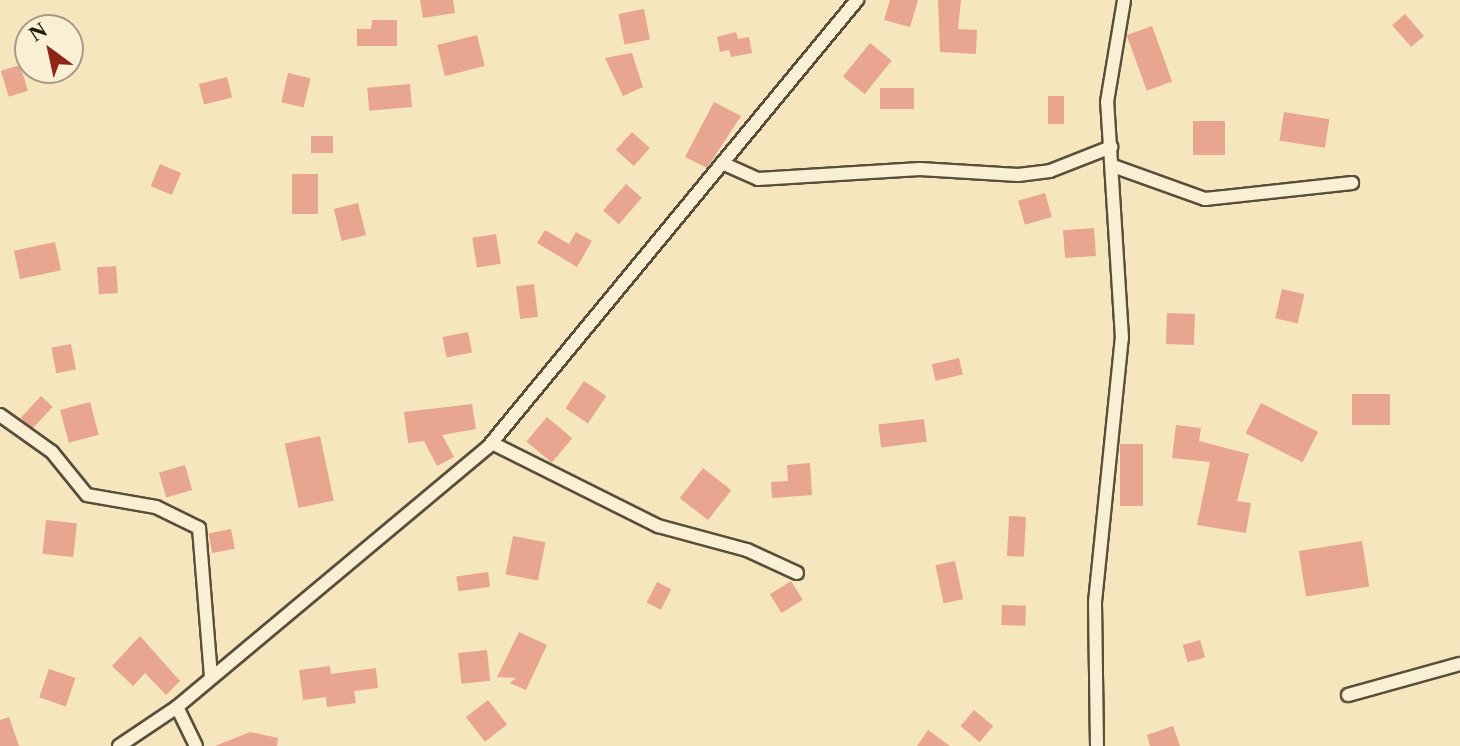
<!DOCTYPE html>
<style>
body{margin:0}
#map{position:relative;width:1460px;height:746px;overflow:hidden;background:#f5e6bd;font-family:"Libre Caslon Text",serif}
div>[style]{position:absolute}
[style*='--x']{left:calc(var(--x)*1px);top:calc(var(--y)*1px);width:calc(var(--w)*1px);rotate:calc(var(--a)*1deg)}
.building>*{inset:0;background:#e8a690;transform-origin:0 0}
.roads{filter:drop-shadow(2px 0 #594e3b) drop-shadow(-2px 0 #594e3b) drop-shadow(0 2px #594e3b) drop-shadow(0 -2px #594e3b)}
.minor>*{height:12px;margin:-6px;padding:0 6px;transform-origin:6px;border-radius:6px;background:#f8efd4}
span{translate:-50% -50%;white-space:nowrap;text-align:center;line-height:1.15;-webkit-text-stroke:6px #f8efd4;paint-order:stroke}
.north{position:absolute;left:14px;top:14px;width:70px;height:70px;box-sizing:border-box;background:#f8efd4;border:2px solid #a49a86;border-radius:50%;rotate:327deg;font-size:19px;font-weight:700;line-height:28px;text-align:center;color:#251b10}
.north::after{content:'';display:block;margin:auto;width:24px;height:32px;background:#8f2418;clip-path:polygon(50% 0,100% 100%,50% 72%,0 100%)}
</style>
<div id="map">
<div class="building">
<i style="clip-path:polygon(420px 0,453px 0,455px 13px,423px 18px)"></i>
<i style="clip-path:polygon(890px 0,918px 0,910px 27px,884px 20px)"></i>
<i style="clip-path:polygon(938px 0,961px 0,958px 29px,977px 30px,976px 54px,940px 52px)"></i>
<i style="left:644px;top:9px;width:31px;height:26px;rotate:79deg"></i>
<i style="left:1405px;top:14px;width:29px;height:17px;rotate:49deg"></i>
<i style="clip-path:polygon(372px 20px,397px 20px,397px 46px,357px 46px,357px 29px,371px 29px)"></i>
<i style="left:1152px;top:26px;width:59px;height:27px;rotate:70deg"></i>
<i style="clip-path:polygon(736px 32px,738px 39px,749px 37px,752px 53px,731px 57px,729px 50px,720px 52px,717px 37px)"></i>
<i style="left:477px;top:35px;width:32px;height:41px;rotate:76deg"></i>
<i style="left:870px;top:43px;width:28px;height:43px;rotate:39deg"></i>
<i style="clip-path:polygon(632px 53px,643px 87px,623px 96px,605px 58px)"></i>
<i style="left:20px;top:65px;width:27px;height:20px;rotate:73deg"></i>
<i style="left:288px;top:73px;width:23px;height:30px;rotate:13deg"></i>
<i style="left:227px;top:77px;width:21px;height:29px;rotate:76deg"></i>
<i style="left:410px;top:84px;width:23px;height:43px;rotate:85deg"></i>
<i style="left:880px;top:88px;width:34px;height:21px"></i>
<i style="left:1048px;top:96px;width:16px;height:28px"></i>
<i style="clip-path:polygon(714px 102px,741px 116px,707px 168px,685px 157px)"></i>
<i style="left:1284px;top:112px;width:46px;height:29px;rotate:9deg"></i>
<i style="left:1193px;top:121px;width:32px;height:34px"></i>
<i style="left:632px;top:132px;width:24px;height:24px;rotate:42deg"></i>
<i style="left:311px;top:136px;width:22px;height:17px"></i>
<i style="left:160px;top:164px;width:23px;height:24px;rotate:23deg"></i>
<i style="left:292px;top:174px;width:26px;height:40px"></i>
<i style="left:626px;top:184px;width:21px;height:35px;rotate:41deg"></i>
<i style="left:1045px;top:193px;width:25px;height:28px;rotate:74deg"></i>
<i style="left:358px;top:203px;width:33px;height:25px;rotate:76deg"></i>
<i style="left:1094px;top:228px;width:28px;height:31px;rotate:86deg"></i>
<i style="clip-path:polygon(545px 230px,569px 244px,576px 232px,592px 241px,577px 267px,537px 243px)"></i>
<i style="left:496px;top:234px;width:30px;height:24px;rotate:81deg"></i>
<i style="left:55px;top:242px;width:29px;height:42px;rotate:78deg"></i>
<i style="left:116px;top:266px;width:27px;height:19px;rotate:86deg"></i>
<i style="left:534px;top:284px;width:33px;height:18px;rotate:83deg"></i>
<i style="left:1282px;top:289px;width:23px;height:30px;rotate:13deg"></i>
<i style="left:1167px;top:313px;width:28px;height:31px;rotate:2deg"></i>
<i style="left:468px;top:332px;width:21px;height:26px;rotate:79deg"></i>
<i style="left:71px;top:344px;width:26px;height:20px;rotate:79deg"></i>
<i style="left:959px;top:358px;width:17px;height:28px;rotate:77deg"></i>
<i style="left:584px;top:381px;width:27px;height:33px;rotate:34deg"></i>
<i style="left:1352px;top:394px;width:38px;height:31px"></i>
<i style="left:41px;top:396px;width:16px;height:30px;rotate:43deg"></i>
<i style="left:90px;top:402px;width:34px;height:31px;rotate:75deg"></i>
<i style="left:1261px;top:403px;width:64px;height:34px;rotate:27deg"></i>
<i style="clip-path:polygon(472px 404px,476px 429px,442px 435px,454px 457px,437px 466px,424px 441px,408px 443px,404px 412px)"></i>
<i style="left:547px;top:417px;width:33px;height:32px;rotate:40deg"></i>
<i style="left:924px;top:419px;width:23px;height:46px;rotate:83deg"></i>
<i style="clip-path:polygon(1176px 425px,1201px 428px,1199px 441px,1249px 454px,1237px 501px,1251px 503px,1246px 533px,1197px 525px,1210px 462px,1172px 458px)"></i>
<i style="left:320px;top:436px;width:66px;height:36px;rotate:78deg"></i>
<i style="left:1120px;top:444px;width:23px;height:62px"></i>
<i style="clip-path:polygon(810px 463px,812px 495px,772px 498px,771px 482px,788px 481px,787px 465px)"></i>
<i style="left:185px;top:465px;width:26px;height:27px;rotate:74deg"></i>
<i style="left:703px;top:468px;width:36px;height:38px;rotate:38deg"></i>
<i style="left:1009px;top:516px;width:17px;height:40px;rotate:3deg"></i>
<i style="left:46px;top:520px;width:31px;height:34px;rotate:6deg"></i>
<i style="left:231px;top:529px;width:20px;height:23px;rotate:79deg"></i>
<i style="left:513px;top:536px;width:33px;height:39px;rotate:11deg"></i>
<i style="left:1362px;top:541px;width:46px;height:64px;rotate:81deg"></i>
<i style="left:955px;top:561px;width:39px;height:20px;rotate:78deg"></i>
<i style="left:488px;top:572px;width:15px;height:32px;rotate:82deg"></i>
<i style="left:791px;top:581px;width:22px;height:25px;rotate:58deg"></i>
<i style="left:657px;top:582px;width:16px;height:23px;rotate:27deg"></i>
<i style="left:1002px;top:605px;width:24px;height:20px;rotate:2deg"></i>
<i style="clip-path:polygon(519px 632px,547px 645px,526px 690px,510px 683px,516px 678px,497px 677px)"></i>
<i style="clip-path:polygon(140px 636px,180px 681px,166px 695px,145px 673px,133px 686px,112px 666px)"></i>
<i style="left:1200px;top:640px;width:18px;height:18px;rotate:74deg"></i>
<i style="left:487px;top:650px;width:31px;height:29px;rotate:84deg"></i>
<i style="clip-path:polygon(330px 666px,331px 674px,376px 668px,378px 688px,354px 691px,356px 703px,327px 707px,326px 697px,303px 700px,299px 670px)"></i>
<i style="left:49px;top:669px;width:28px;height:30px;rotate:19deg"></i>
<i style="left:488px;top:700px;width:31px;height:28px;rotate:52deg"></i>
<i style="left:974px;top:710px;width:25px;height:21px;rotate:40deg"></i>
<i style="clip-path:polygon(9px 717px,19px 746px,0 746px,0 720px)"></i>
<i style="clip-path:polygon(1173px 726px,1180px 746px,1150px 746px,1147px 735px)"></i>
<i style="clip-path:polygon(928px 730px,950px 746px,917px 746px)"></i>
<i style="clip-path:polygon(250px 732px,278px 738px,277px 746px,215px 746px)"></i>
</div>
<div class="roads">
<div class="minor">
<i style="--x:722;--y:163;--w:39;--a:24"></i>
<i style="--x:758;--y:179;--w:162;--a:-3.5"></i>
<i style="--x:920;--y:169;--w:98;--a:3.5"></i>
<i style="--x:1018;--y:175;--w:32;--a:-7"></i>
<i style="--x:1050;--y:171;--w:66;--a:-21.5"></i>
<i style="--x:1113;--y:166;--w:98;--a:19.7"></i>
<i style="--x:1205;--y:199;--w:148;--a:-6.2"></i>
<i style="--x:0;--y:415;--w:64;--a:35.4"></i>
<i style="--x:52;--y:452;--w:55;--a:50.9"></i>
<i style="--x:87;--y:495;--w:70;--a:9.9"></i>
<i style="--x:156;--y:507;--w:48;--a:26"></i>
<i style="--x:199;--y:528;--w:149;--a:85.4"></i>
<i style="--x:492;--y:443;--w:186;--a:26.6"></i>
<i style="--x:658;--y:526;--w:92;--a:15.1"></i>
<i style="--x:747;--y:550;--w:55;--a:24.7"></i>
<i style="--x:1348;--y:695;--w:116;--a:-15.5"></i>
<i style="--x:177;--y:707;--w:43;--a:64"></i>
<i style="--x:119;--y:746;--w:70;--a:-33.9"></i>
<i style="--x:177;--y:707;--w:405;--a:-39.9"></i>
<i style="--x:488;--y:447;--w:580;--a:-50.46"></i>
<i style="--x:1097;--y:746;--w:144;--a:-90.8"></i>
<i style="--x:1095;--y:602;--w:265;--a:-84.2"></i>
<i style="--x:1122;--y:338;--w:236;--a:-93.6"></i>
<i style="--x:1107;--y:102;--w:103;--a:-80.5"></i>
</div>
</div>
<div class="north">N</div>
</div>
